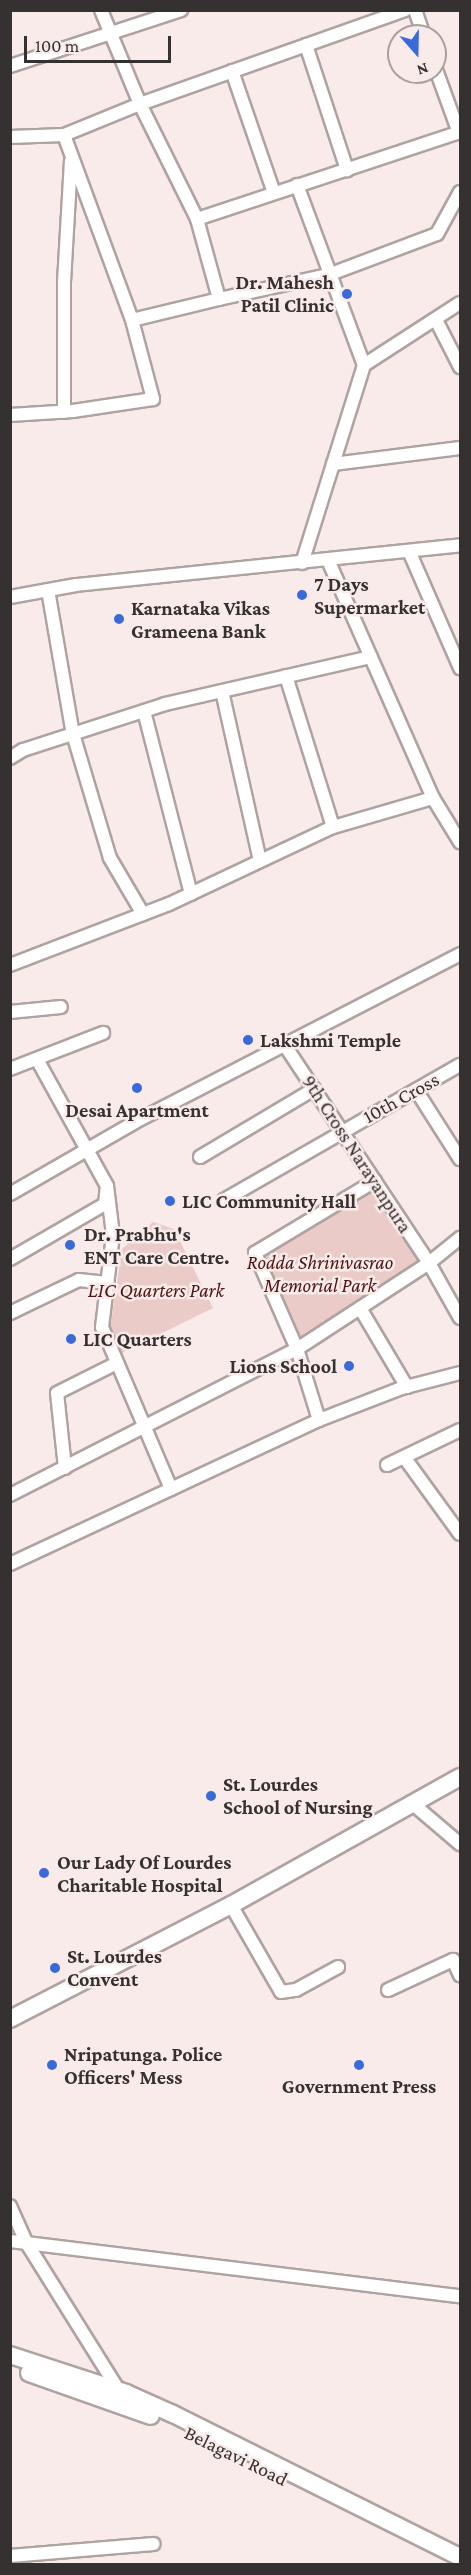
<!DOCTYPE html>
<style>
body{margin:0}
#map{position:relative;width:471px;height:2575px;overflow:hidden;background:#f8ebe9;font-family:"Crimson Pro",serif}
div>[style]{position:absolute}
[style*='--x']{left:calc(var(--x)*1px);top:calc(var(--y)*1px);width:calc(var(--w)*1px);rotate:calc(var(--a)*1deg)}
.green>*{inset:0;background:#eacbc8}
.roads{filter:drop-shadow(2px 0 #afa3a1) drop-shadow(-2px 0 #afa3a1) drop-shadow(0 2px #afa3a1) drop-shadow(0 -2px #afa3a1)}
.minor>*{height:12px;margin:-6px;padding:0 6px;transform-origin:6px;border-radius:6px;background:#fff}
.major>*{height:16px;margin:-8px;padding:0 8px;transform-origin:8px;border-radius:8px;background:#fff}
.dots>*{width:16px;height:16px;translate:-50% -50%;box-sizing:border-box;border:3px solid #f8ebe9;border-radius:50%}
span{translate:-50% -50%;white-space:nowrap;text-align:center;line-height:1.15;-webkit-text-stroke:5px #f8ebe9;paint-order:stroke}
.poi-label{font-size:20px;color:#363131;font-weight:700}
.right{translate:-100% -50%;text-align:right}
.left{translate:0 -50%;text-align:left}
.street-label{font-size:20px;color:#363131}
.park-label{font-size:20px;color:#4e1615;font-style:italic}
.frame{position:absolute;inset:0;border:12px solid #363131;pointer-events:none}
.north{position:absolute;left:387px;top:24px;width:60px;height:60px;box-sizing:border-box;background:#f8ebe9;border:2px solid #aaa19f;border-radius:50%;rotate:160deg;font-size:16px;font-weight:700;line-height:24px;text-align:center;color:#363131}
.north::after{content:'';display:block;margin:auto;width:21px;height:27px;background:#3a6ada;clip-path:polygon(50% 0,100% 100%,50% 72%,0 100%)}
.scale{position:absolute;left:24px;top:36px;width:147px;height:27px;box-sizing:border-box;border:3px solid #363131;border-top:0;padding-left:8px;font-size:18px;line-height:21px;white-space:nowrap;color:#363131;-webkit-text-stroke:4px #f8ebe9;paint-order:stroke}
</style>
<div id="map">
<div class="green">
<i style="clip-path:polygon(372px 1189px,418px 1262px,300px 1342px,262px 1255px)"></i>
<i style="clip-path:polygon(153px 1222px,174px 1229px,213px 1308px,122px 1353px,110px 1329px,122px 1249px)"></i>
</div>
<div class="roads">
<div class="minor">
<i style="--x:101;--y:10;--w:102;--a:67.5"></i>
<i style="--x:140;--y:104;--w:128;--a:63.6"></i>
<i style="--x:197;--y:219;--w:83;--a:74.6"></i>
<i style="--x:219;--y:299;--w:89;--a:166.4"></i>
<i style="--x:415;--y:10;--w:28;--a:71"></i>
<i style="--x:306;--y:45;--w:132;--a:71.8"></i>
<i style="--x:10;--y:66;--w:180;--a:-18.1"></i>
<i style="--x:435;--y:67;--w:70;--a:70"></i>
<i style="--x:232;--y:71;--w:129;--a:71"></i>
<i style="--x:64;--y:135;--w:82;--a:-22.2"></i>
<i style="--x:140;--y:104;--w:281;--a:-19.5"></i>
<i style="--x:10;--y:137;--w:54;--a:-2.1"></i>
<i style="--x:64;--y:135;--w:197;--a:69.8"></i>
<i style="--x:132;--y:320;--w:82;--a:75.1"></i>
<i style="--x:153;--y:399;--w:81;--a:171.5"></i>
<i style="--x:73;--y:411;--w:63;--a:176.4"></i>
<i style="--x:297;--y:185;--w:192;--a:69.6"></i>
<i style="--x:197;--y:219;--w:277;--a:-18.3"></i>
<i style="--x:219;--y:299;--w:112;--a:-12.4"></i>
<i style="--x:328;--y:275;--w:116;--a:-20.6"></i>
<i style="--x:437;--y:234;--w:48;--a:-61.3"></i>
<i style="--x:436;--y:320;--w:53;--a:62.9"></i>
<i style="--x:64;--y:412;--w:130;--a:-90"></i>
<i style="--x:64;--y:282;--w:121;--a:-86.7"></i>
<i style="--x:333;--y:464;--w:128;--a:-7.2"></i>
<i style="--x:409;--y:551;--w:128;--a:66.4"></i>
<i style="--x:328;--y:560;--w:260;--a:66.2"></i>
<i style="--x:433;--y:798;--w:52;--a:58.5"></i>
<i style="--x:302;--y:563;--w:207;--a:-72.6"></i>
<i style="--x:364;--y:365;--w:114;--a:-32.9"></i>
<i style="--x:48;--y:590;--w:146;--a:80.2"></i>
<i style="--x:73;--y:734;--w:129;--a:73.4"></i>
<i style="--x:110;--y:858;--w:65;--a:59.5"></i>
<i style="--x:10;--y:597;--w:67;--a:-10.3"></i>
<i style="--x:76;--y:585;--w:386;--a:-5.9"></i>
<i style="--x:286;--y:676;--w:158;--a:72.7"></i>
<i style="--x:222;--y:691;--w:174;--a:77.4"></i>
<i style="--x:144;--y:711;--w:189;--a:75.6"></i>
<i style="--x:10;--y:758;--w:15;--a:-32"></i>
<i style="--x:23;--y:750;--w:149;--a:-17.9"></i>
<i style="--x:165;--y:704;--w:211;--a:-12.9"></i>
<i style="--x:10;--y:965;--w:170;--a:-21"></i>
<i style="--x:169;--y:904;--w:181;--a:-25.2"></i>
<i style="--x:333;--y:827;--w:104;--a:-16.2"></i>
<i style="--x:10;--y:1012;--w:51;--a:-5.6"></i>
<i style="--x:284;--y:1044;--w:263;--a:56.5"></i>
<i style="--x:429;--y:1263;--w:40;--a:-39"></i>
<i style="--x:10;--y:1069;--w:100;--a:-21.2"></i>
<i style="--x:416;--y:1090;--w:82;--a:57.5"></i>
<i style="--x:200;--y:1157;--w:133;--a:-30.8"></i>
<i style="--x:107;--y:1186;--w:49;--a:83"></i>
<i style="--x:113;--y:1235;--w:93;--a:96.8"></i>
<i style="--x:102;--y:1327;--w:176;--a:66.9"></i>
<i style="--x:10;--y:1194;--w:144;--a:-29.9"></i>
<i style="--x:135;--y:1122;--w:366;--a:-27.3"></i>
<i style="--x:224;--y:1200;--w:272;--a:-29.8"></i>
<i style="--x:10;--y:1259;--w:110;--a:-30.1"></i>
<i style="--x:105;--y:1204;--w:18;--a:-84"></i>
<i style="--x:107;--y:1186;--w:145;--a:-118.9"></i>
<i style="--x:360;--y:1308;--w:92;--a:59.3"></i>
<i style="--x:10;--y:1313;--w:76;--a:-25.6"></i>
<i style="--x:79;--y:1280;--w:28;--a:6"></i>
<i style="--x:319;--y:1420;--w:74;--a:-107.2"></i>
<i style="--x:297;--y:1349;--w:105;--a:-113.6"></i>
<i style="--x:255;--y:1253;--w:140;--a:-31"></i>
<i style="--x:404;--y:1457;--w:95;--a:54"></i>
<i style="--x:387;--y:1465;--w:81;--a:-25.6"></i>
<i style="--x:65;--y:1468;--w:75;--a:-96.1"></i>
<i style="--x:57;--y:1393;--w:67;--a:-26.6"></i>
<i style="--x:10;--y:1495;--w:322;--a:-27"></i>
<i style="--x:297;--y:1349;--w:158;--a:-33.1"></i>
<i style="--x:429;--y:1263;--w:63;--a:60.6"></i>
<i style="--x:10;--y:1564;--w:341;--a:-25"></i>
<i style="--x:319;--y:1420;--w:89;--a:-21.1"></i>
<i style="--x:402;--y:1388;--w:60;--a:-14.5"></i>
<i style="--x:413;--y:1804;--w:62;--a:40.4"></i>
<i style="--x:231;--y:1905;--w:100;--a:60.1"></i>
<i style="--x:281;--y:1992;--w:15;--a:-8"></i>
<i style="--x:296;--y:1990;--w:48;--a:-28.7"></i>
<i style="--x:388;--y:1990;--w:72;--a:-24.8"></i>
<i style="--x:453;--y:1960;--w:17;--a:65"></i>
<i style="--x:10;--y:2206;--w:39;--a:66"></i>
<i style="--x:26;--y:2242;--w:176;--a:58"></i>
<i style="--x:10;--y:2241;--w:453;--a:7"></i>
<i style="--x:10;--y:2556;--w:144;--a:-4.8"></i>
</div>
<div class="major">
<i style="--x:10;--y:2019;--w:249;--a:-27.3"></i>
<i style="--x:231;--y:1905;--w:262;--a:-29.2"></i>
<i style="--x:10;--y:2355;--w:122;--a:18.1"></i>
<i style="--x:126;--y:2393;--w:51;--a:24.1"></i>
<i style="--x:173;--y:2414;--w:321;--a:26.5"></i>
<i style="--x:29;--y:2373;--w:129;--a:19.4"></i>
</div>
</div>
<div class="dots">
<i style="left:347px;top:294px;background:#3a6ada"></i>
<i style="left:302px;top:595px;background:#3a6ada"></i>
<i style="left:119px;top:619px;background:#3a6ada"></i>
<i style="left:248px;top:1040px;background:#3a6ada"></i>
<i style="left:137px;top:1088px;background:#3a6ada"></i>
<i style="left:170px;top:1201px;background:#3a6ada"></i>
<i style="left:70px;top:1245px;background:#3a6ada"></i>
<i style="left:71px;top:1339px;background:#3a6ada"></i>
<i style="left:349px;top:1366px;background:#3a6ada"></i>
<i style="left:211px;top:1796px;background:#3a6ada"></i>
<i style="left:44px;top:1873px;background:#3a6ada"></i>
<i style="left:55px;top:1968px;background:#3a6ada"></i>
<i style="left:52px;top:2065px;background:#3a6ada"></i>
<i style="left:359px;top:2065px;background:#3a6ada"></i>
</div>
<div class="poi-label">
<span class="right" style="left:334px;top:294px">Dr. Mahesh<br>Patil Clinic</span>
<span class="left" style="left:314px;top:596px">7 Days<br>Supermarket</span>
<span class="left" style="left:131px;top:620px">Karnataka Vikas<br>Grameena Bank</span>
<span class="left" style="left:260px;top:1040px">Lakshmi Temple</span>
<span style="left:137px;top:1110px">Desai Apartment</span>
<span class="left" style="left:182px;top:1201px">LIC Community Hall</span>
<span class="left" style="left:84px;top:1246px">Dr. Prabhu's<br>ENT Care Centre.</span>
<span class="left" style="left:83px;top:1339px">LIC Quarters</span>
<span class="right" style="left:337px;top:1366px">Lions School</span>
<span class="left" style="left:223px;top:1796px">St. Lourdes<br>School of Nursing</span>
<span class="left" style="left:57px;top:1874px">Our Lady Of Lourdes<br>Charitable Hospital</span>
<span class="left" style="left:67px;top:1968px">St. Lourdes<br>Convent</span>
<span class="left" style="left:64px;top:2066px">Nripatunga. Police<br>Officers' Mess</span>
<span style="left:359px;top:2086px">Government Press</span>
</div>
<div class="street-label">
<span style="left:401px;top:1098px;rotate:-29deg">10th Cross</span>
<span style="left:357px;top:1154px;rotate:57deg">9th Cross Narayanpura</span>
<span style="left:236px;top:2456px;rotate:26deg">Belagavi Road</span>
</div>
<div class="park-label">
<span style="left:320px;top:1274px">Rodda Shrinivasrao<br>Memorial Park</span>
<span style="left:156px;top:1290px">LIC Quarters Park</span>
</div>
<div class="frame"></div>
<div class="north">N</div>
<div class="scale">100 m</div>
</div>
